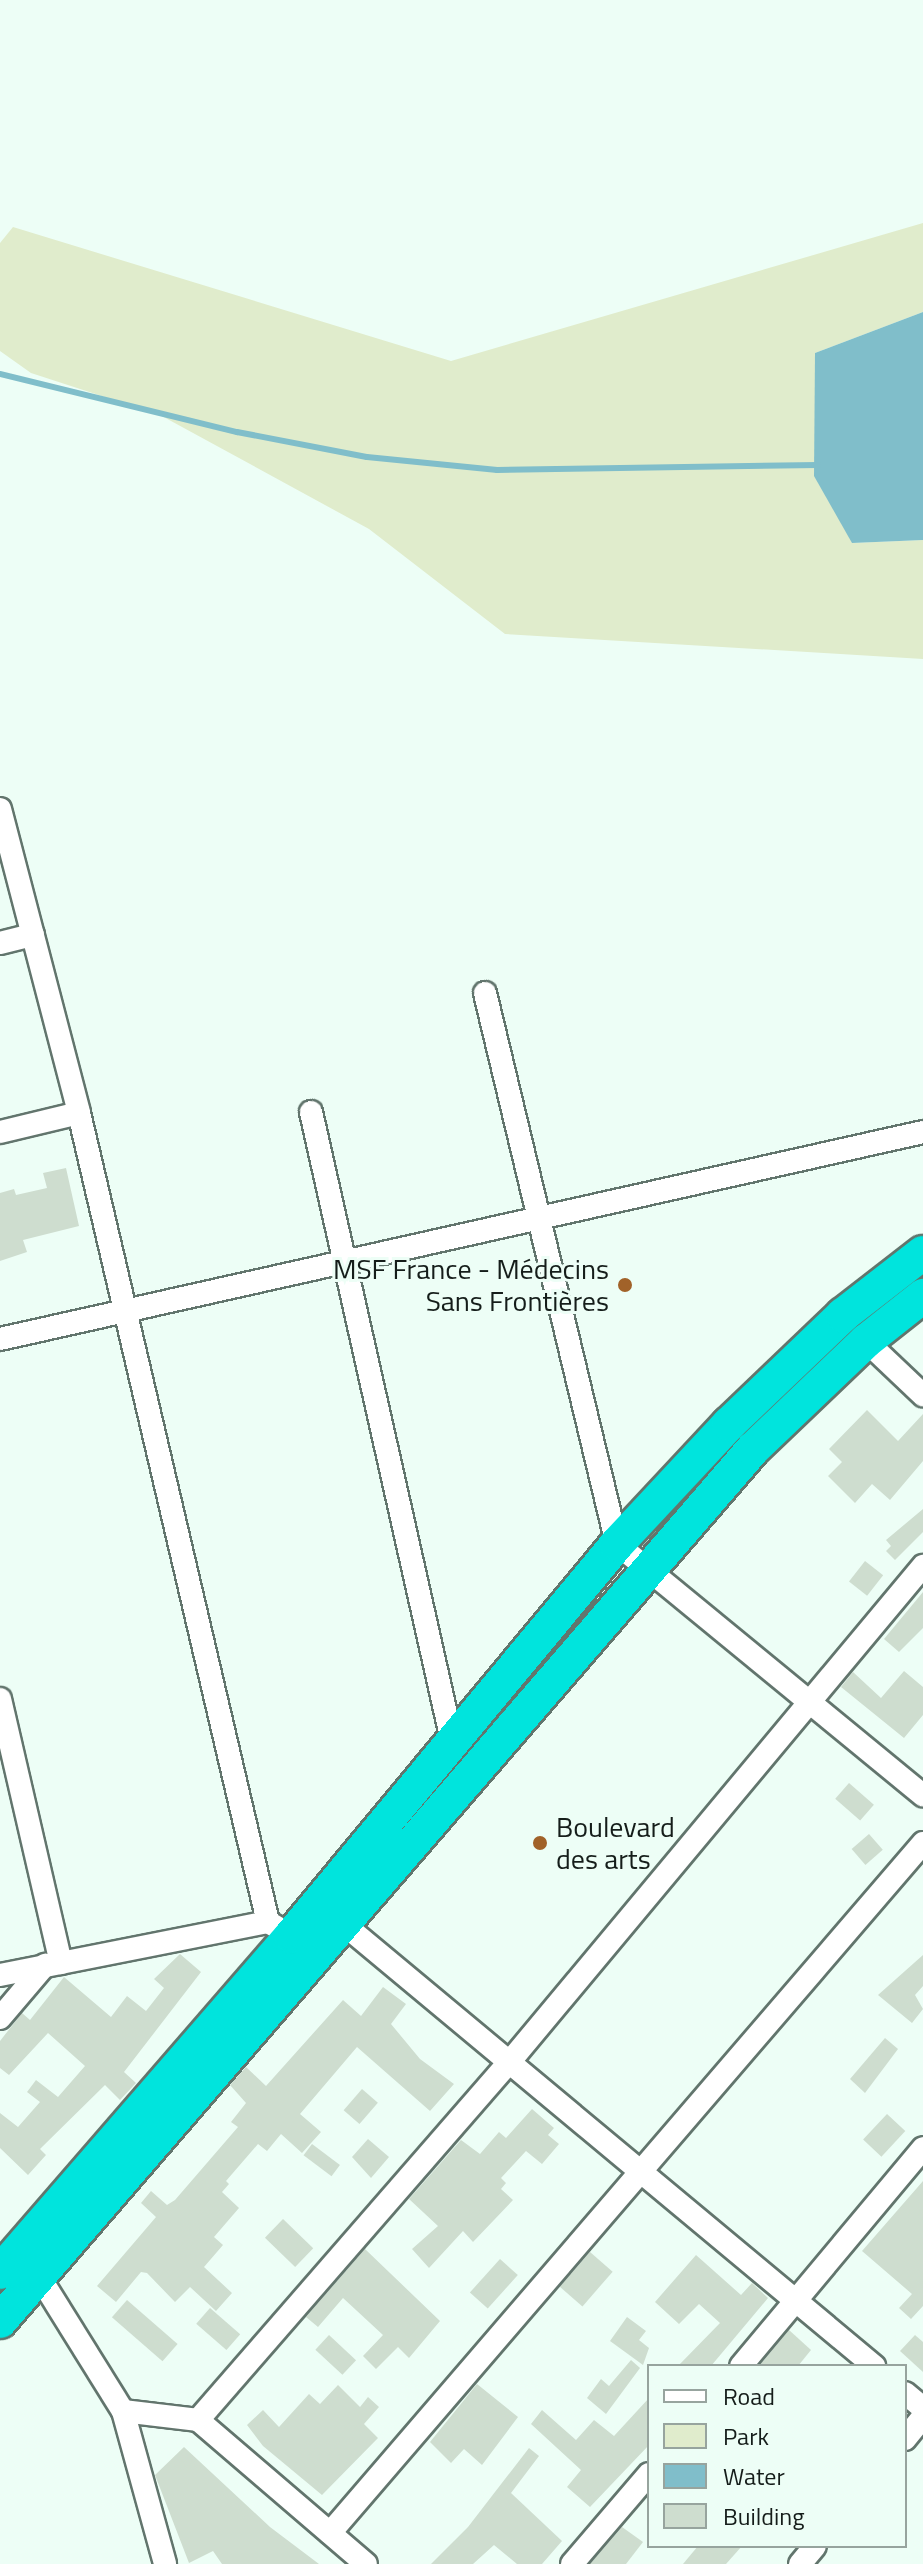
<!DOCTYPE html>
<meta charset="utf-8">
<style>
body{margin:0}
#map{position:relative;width:923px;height:2564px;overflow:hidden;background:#edfef6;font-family:"Titillium Web",sans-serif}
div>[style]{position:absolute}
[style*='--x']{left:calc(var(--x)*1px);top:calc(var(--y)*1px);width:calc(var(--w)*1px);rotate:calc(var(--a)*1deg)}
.green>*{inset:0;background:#e0eccc}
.water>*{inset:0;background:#80beca}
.stream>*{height:6px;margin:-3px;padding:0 3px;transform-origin:3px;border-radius:3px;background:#80beca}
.building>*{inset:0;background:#ceddcf;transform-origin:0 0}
.roads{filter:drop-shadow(2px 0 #62756d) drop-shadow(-2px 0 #62756d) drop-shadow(0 2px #62756d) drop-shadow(0 -2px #62756d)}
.minor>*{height:22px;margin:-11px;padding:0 11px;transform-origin:11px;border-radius:11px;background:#fff}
.highway>*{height:34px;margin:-17px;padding:0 17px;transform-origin:17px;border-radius:17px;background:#00e4dd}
.dots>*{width:22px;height:22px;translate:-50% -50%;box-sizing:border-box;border:4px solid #edfef6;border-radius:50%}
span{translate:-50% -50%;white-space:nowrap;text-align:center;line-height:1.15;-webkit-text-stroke:6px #edfef6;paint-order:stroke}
.poi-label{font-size:28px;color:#151d1a}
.right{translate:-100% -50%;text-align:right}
.left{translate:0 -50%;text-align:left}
.legend{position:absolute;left:647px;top:2364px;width:260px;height:184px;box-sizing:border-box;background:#edfef6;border:2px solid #97a49e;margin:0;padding:10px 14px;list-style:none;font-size:24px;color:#151d1a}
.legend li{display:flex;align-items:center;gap:16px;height:40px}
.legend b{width:40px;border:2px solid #97a49e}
</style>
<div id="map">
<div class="green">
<i style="clip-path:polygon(923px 223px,923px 312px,815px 353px,852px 543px,923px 540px,923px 659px,505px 634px,369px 529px,160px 415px,31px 373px,0 351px,0 243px,13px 227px,451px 361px)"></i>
</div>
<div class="water">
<i style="clip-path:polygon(923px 312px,923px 540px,852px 543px,814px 476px,815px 353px)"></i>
</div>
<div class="stream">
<i style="--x:0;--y:374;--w:244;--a:13.8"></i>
<i style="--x:237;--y:432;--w:132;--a:10.9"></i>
<i style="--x:367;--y:457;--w:131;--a:5.7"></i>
<i style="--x:497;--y:470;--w:321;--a:-0.9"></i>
</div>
<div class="building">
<i style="clip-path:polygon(66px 1168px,79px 1226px,23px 1240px,27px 1252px,0 1261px,0 1193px,14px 1189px,16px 1195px,47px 1188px,43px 1173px)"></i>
<i style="clip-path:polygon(867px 1410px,898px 1441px,923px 1414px,923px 1461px,890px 1500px,872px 1484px,855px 1503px,828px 1476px,842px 1462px,829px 1449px)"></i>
<i style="clip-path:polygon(923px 1509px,923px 1532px,895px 1560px,886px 1551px,891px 1546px,886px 1540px)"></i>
<i style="left:865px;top:1561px;width:23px;height:26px;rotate:38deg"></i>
<i style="clip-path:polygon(923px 1592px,923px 1628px,899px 1652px,884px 1639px)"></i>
<i style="clip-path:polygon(904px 1671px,923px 1687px,923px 1715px,904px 1738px,841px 1687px,853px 1672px,881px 1698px)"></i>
<i style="left:849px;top:1783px;width:33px;height:21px;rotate:41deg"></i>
<i style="left:869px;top:1834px;width:21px;height:23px;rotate:49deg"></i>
<i style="clip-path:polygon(180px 1954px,201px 1972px,124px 2072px,136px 2083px,120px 2100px,105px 2085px,40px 2149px,46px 2155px,28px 2175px,0 2148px,0 2113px,18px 2127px,40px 2102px,27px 2092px,36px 2080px,58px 2097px,85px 2066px,48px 2033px,9px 2075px,0 2068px,0 2041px,22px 2013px,30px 2020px,64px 1977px,111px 2017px,127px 1996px,146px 2011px,164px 1988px,154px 1979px)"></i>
<i style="clip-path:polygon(923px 1955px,923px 1986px,915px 1995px,923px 2009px,912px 2023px,878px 1995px)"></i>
<i style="clip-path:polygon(383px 1987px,406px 2004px,391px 2024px,420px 2059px,454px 2084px,430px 2111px,357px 2047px,300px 2114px,321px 2132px,302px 2153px,281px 2134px,267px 2151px,258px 2144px,226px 2181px,229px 2184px,222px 2192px,239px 2208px,214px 2237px,223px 2245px,204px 2267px,232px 2293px,216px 2311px,190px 2287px,175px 2302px,147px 2273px,141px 2272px,116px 2302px,97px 2286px,156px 2217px,141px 2203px,151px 2191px,167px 2205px,175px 2200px,238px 2127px,231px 2122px,246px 2103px,230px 2085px,246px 2067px,266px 2086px,343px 2000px,361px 2016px)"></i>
<i style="clip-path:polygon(885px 2038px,898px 2049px,865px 2093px,850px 2079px)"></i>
<i style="left:362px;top:2089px;width:21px;height:28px;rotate:41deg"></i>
<i style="clip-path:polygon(532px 2109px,554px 2128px,548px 2135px,559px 2144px,542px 2164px,526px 2151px,501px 2178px,506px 2183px,501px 2189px,513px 2200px,473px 2242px,463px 2231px,429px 2268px,412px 2249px,438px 2226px,409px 2199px,461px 2140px,480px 2154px,499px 2132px,506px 2138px)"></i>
<i style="left:887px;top:2114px;width:25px;height:35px;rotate:43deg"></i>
<i style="clip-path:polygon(368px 2139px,389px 2157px,371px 2178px,352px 2157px)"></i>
<i style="left:312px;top:2144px;width:35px;height:14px;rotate:37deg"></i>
<i style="clip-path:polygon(923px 2181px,923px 2306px,911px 2319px,899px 2308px,912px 2294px,862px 2251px)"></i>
<i style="left:283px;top:2219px;width:42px;height:26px;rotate:44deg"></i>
<i style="clip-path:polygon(365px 2249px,440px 2321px,409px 2358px,398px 2347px,376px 2369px,363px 2356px,383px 2335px,343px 2298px,318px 2327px,306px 2317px)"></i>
<i style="left:590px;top:2252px;width:30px;height:46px;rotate:41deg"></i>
<i style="clip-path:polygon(696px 2255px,741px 2295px,752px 2283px,768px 2298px,711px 2366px,678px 2366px,720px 2323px,699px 2304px,679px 2324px,655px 2302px)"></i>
<i style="left:500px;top:2259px;width:24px;height:45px;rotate:42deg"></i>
<i style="left:127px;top:2300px;width:67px;height:23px;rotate:41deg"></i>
<i style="left:210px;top:2308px;width:40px;height:21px;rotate:41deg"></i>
<i style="clip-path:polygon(627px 2317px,646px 2331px,639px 2340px,649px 2348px,643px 2365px,610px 2341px)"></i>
<i style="clip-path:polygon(789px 2330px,811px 2350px,798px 2366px,759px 2366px)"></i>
<i style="left:329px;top:2335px;width:37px;height:20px;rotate:43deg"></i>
<i style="clip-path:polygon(915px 2335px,923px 2342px,923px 2372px,900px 2351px)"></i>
<i style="clip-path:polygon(631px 2360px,640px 2368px,606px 2414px,587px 2398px,601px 2379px,609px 2386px)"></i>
<i style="clip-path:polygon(477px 2384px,518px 2417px,482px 2465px,464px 2449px,451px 2463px,430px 2442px)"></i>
<i style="clip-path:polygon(338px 2385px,360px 2407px,368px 2397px,379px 2407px,364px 2424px,378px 2438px,322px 2495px,263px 2446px,247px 2425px,263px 2410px,279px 2427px,309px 2394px,320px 2404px)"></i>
<i style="clip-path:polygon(649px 2398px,649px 2445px,590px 2507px,567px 2487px,581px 2470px,531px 2424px,542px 2410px,576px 2440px,594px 2420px,614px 2436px)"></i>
<i style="clip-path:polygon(184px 2447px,270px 2527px,319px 2564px,222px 2564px,213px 2551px,189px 2563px,155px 2475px)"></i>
<i style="clip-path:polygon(529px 2448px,539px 2456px,511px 2493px,562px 2541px,542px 2564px,517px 2564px,494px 2545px,473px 2564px,431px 2564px,468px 2527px)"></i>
<i style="clip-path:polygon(622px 2527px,643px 2542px,626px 2564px,590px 2564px)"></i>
<i style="clip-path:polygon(698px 2546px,742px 2546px,726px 2564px,683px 2564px)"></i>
</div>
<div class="roads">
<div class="minor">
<i style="--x:0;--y:809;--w:314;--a:75.4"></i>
<i style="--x:79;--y:1113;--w:831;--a:76.85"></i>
<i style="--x:0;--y:943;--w:34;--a:-14"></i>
<i style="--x:485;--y:993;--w:567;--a:76.53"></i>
<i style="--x:617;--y:1544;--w:396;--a:39.4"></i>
<i style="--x:311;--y:1112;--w:649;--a:77.36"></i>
<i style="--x:0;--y:1132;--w:81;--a:-13.5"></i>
<i style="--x:0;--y:1339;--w:946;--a:-12.64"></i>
<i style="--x:866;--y:1341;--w:79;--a:43.5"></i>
<i style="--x:0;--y:1699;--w:271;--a:77"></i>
<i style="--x:341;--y:1922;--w:694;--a:39.79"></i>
<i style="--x:0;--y:1975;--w:273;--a:-11.2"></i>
<i style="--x:268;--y:1922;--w:14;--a:30"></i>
<i style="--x:0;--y:2018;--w:70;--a:-49.7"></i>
<i style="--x:32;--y:2265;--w:172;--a:58.1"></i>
<i style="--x:123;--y:2411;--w:159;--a:74.6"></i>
<i style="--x:741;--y:2366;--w:284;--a:-50.1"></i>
<i style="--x:905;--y:2393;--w:23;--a:40"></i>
<i style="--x:123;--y:2411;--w:76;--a:6.8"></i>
<i style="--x:198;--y:2420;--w:221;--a:40.6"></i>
<i style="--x:198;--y:2420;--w:471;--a:-49"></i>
<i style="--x:507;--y:2065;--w:650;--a:-50.18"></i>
<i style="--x:905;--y:2439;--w:28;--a:-51"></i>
<i style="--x:330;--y:2533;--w:910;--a:-49.32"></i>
<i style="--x:572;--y:2564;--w:118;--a:-49.5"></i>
<i style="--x:800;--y:2564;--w:23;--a:-50"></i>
</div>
<div class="highway">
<i style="--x:0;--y:2272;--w:444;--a:-49.1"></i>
<i style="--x:291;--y:1936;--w:510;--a:-50.25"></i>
<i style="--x:617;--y:1544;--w:164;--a:-47"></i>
<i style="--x:729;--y:1424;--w:158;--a:-43.7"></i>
<i style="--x:843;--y:1315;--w:101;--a:-37.8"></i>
<i style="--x:0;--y:2321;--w:1152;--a:-49.19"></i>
<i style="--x:753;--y:1449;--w:156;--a:-43.7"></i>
<i style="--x:866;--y:1341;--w:73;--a:-38.3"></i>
</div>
</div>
<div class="dots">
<i style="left:625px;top:1285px;background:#a16229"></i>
<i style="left:540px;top:1843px;background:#a16229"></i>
</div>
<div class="poi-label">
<span class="right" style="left:609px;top:1285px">MSF France - Médecins<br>Sans Frontières</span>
<span class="left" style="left:556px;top:1843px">Boulevard<br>des arts</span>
</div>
<ul class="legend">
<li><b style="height:10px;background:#fff"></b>Road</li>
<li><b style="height:22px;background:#e0eccc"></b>Park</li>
<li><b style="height:22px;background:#80beca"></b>Water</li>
<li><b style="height:22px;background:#ceddcf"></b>Building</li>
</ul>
</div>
